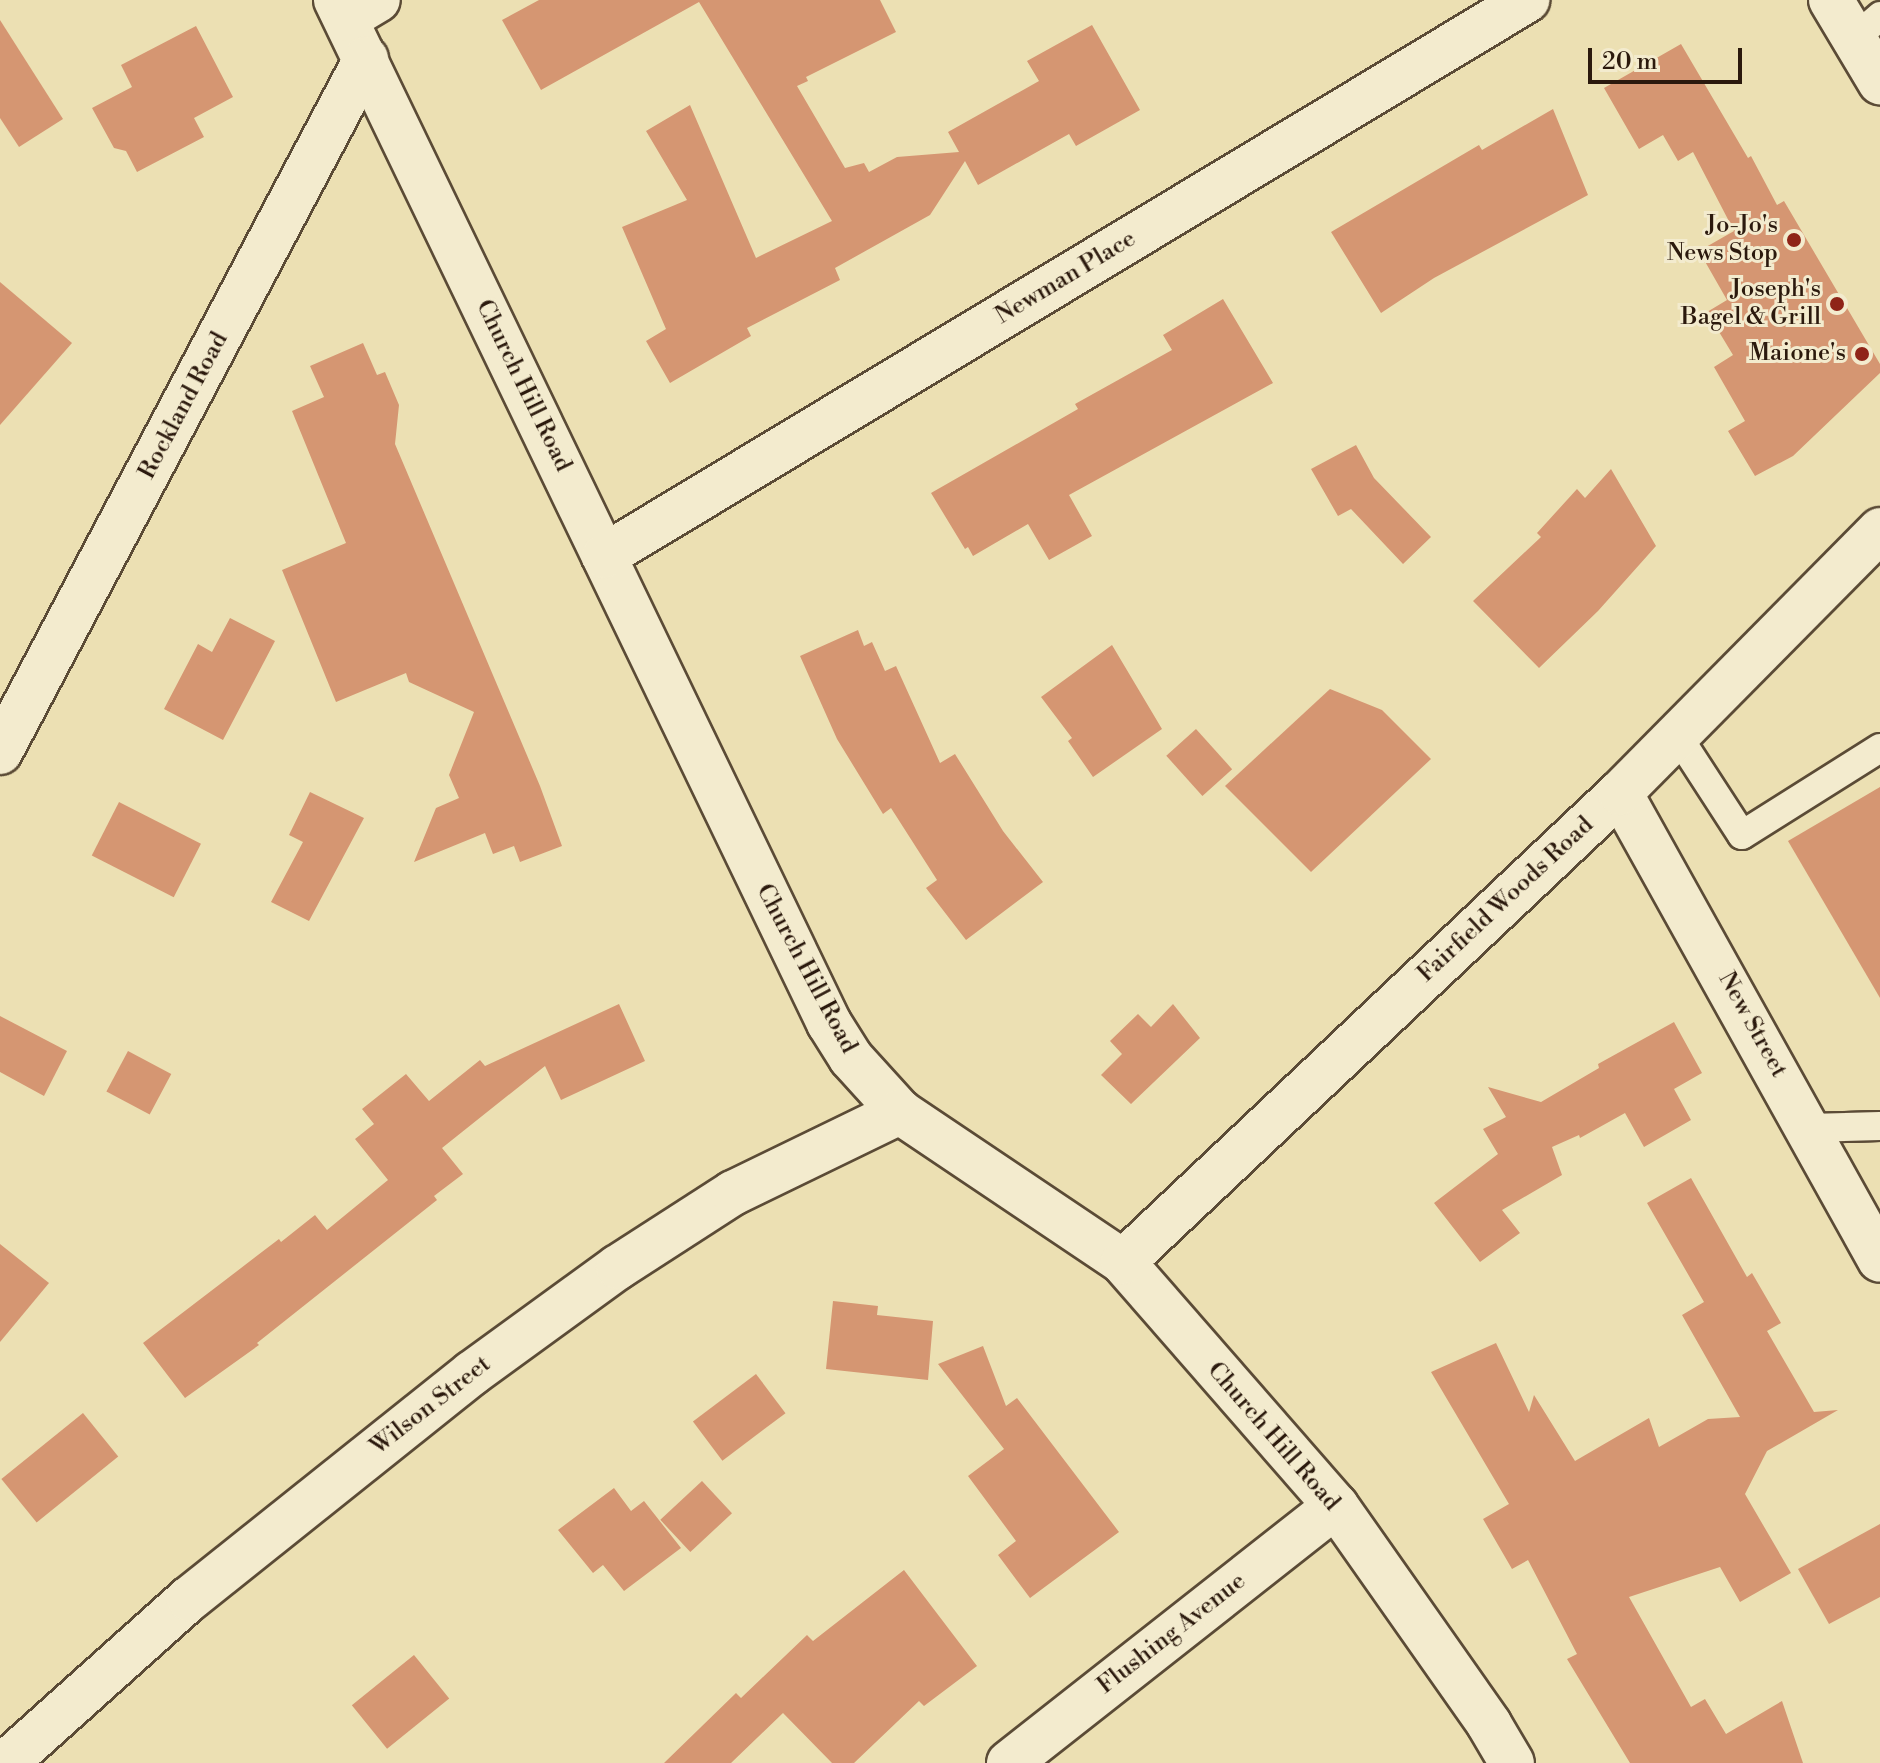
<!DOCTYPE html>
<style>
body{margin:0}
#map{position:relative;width:1880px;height:1763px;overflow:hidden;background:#ece0b3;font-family:"Libre Bodoni",serif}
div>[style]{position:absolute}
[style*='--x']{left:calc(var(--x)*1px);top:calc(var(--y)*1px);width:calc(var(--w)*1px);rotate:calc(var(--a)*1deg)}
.building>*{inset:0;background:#d59672;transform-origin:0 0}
.roads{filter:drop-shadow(2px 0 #5b4b36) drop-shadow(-2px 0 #5b4b36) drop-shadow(0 2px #5b4b36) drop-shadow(0 -2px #5b4b36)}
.service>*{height:28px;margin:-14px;padding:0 14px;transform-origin:14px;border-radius:14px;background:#f3ebce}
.minor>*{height:44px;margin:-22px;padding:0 22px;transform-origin:22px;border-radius:22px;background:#f3ebce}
.secondary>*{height:44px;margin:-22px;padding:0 22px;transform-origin:22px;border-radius:22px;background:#f3ebce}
.dots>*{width:22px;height:22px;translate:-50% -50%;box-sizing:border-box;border:4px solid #f3ebce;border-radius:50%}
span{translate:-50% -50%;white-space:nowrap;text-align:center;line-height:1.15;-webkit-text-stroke:6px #f3ebce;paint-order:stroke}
.poi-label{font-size:24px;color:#2b190d}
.right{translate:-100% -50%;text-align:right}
.street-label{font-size:24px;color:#2b190d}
.scale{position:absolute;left:1588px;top:48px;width:154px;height:36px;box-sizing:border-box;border:4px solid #2b190d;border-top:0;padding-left:10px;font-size:24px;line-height:28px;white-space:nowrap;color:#2b190d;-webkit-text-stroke:6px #f3ebce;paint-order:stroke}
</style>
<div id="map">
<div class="building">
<i style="clip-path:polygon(539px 0,880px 0,896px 32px,806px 77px,808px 81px,797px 86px,845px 168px,864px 163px,869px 172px,897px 157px,959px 152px,948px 132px,1039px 81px,1027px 61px,1092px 25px,1140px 110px,1076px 146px,1069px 134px,978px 185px,965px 161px,930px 215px,835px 268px,840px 280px,747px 328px,751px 336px,670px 383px,646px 341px,666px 329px,622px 227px,687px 200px,646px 131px,690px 105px,756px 258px,832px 221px,699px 2px,541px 90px,502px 20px)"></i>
<i style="clip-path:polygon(0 20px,63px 119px,19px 147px,0 118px)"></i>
<i style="clip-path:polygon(196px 26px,233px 97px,194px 118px,204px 137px,137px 172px,126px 151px,114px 148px,92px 108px,132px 87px,121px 65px)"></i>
<i style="clip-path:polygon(1681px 44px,1748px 158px,1751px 156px,1777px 205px,1784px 201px,1880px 364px,1880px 373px,1793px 456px,1755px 476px,1728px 431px,1745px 421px,1714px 367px,1733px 355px,1707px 312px,1727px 300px,1699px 251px,1734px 231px,1693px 152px,1678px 161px,1663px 135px,1639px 149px,1604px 88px)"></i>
<i style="clip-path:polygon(1553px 109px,1588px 195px,1434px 278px,1381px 313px,1331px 232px,1479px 145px,1482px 150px)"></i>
<i style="clip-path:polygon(0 282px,72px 343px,0 425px)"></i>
<i style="clip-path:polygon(1223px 299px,1273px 383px,1069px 495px,1092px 536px,1049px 560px,1028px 524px,973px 556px,968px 547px,965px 549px,931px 493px,1078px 409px,1075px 404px,1172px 350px,1163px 335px)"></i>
<i style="clip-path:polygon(363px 343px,377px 375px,385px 372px,399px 405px,395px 444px,540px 786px,562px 846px,520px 862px,514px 846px,493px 854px,485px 833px,414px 862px,436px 808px,459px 798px,449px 775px,474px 712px,409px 682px,406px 673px,336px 702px,282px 570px,346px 543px,292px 411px,324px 397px,310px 366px)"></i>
<i style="clip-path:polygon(1356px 445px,1374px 478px,1431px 537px,1403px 564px,1351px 509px,1338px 516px,1311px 469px)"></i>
<i style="clip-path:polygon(1611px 469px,1656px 546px,1598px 611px,1539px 668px,1473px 601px,1541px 537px,1537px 533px,1577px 489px,1585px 498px)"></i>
<i style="clip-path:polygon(230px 618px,275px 641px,223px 740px,164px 709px,198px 644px,212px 652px)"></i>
<i style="clip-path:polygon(858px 630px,864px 646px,872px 642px,885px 671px,896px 666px,940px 763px,955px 754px,1003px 831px,1043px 882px,966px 940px,926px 888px,937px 880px,891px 808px,883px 814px,837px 739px,800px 656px)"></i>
<i style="clip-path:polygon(1112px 645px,1162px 729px,1093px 777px,1068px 741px,1072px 738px,1041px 697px)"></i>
<i style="clip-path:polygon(1330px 689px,1382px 710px,1431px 759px,1311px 872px,1225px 786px)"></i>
<i style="left:1196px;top:729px;width:54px;height:40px;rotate:48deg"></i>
<i style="clip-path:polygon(1880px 787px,1880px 998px,1788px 841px)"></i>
<i style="clip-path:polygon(310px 792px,364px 818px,309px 921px,271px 902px,303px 842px,289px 835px)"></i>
<i style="left:119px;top:802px;width:92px;height:60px;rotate:27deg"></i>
<i style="clip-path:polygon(619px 1004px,645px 1061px,561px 1100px,545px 1066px,442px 1148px,463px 1174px,434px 1196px,437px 1200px,257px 1343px,259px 1345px,185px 1398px,143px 1343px,279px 1239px,281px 1242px,315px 1215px,327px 1230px,388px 1180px,355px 1139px,374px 1124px,362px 1109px,406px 1074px,429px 1101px,480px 1060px,485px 1066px)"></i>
<i style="clip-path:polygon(1173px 1004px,1200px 1038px,1131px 1104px,1101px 1075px,1122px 1054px,1110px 1041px,1138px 1014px,1151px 1027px)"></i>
<i style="clip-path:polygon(0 1016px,67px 1051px,44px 1096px,0 1072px)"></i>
<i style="clip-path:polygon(1674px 1022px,1702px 1073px,1674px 1089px,1691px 1120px,1644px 1147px,1625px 1113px,1580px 1138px,1579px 1135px,1552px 1147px,1562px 1175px,1502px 1210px,1520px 1233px,1480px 1262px,1434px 1203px,1498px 1154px,1483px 1129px,1506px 1117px,1488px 1087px,1541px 1102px,1599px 1068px,1598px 1064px)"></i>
<i style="left:128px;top:1051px;width:49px;height:46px;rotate:28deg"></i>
<i style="clip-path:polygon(1691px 1178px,1747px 1277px,1752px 1273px,1781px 1323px,1767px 1331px,1814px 1412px,1838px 1410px,1767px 1451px,1745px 1494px,1791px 1573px,1740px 1602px,1720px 1567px,1629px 1597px,1691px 1707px,1705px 1699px,1726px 1734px,1782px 1701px,1803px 1763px,1630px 1763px,1567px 1659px,1577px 1654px,1528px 1560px,1512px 1569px,1483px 1519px,1509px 1504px,1431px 1372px,1496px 1343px,1529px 1412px,1534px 1395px,1575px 1461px,1649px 1418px,1659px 1447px,1708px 1419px,1740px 1417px,1682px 1315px,1704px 1302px,1647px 1203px)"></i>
<i style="clip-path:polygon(0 1244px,49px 1283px,0 1342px)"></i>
<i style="clip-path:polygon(833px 1301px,878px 1306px,877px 1315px,933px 1321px,928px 1380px,826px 1369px)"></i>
<i style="clip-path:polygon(983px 1346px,1006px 1406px,1017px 1398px,1119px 1532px,1030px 1598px,998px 1555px,1016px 1541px,968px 1476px,1004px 1449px,938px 1364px)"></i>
<i style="left:756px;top:1374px;width:49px;height:79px;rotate:53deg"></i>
<i style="left:83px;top:1413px;width:56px;height:105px;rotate:51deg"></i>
<i style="left:702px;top:1481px;width:44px;height:57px;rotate:47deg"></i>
<i style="clip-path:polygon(614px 1488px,631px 1511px,644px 1501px,681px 1548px,624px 1591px,603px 1565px,593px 1573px,558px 1530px)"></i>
<i style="clip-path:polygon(1880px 1524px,1880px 1597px,1829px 1624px,1798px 1569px)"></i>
<i style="clip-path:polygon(904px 1570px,977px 1666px,924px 1706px,919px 1701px,854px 1763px,832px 1763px,783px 1713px,731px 1763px,664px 1763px,736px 1693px,741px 1698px,807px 1635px,813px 1641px)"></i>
<i style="left:414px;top:1655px;width:56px;height:80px;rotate:51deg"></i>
</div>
<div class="roads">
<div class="service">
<i style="--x:1854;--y:39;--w:35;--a:-41"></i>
<i style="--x:1677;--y:735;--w:119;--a:57"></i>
<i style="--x:1742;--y:835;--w:163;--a:-32.2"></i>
<i style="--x:1809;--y:1128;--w:71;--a:-1.6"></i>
</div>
<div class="minor">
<i style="--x:336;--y:0;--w:1136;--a:64.27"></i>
<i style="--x:829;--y:1023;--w:41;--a:57.8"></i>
<i style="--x:851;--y:1058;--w:73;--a:47.8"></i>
<i style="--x:346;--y:19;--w:37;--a:-31"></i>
<i style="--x:604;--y:556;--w:1078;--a:-31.06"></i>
<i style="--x:0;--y:752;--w:784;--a:-62.16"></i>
<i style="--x:1620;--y:793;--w:534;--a:60.89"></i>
<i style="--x:1123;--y:1262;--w:324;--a:48.9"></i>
<i style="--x:1336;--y:1506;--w:266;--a:54.9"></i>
<i style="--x:1489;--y:1724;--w:45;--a:59.5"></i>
<i style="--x:1009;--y:1763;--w:416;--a:-38.2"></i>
</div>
<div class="secondary">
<i style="--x:1831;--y:0;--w:96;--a:59.1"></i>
<i style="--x:6;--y:1763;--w:246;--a:-41.9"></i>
<i style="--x:189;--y:1599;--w:362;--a:-38.6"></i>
<i style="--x:472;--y:1373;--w:180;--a:-36"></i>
<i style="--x:618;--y:1267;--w:137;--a:-32.8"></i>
<i style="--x:733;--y:1193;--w:186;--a:-25.9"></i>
<i style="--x:900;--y:1112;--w:269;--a:33.9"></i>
<i style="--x:1123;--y:1262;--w:683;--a:-43.34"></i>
<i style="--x:1620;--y:793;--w:370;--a:-45.3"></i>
</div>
</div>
<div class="dots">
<i style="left:1794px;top:240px;background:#8f2418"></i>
<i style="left:1837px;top:304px;background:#8f2418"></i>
<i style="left:1862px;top:354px;background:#8f2418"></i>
</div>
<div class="poi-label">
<span class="right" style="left:1778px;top:240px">Jo-Jo's<br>News Stop</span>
<span class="right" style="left:1821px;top:304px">Joseph's<br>Bagel &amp; Grill</span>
<span class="right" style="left:1846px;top:354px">Maione's</span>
</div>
<div class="street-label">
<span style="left:1066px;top:278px;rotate:-31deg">Newman Place</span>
<span style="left:523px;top:386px;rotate:64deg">Church Hill Road</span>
<span style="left:184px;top:406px;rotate:-62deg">Rockland Road</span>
<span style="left:1506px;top:900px;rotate:-43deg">Fairfield Woods Road</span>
<span style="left:806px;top:969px;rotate:62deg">Church Hill Road</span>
<span style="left:1752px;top:1025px;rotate:61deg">New Street</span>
<span style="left:431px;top:1406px;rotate:-38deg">Wilson Street</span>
<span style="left:1273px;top:1437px;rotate:49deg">Church Hill Road</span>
<span style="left:1172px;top:1634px;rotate:-38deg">Flushing Avenue</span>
</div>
<div class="scale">20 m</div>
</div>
